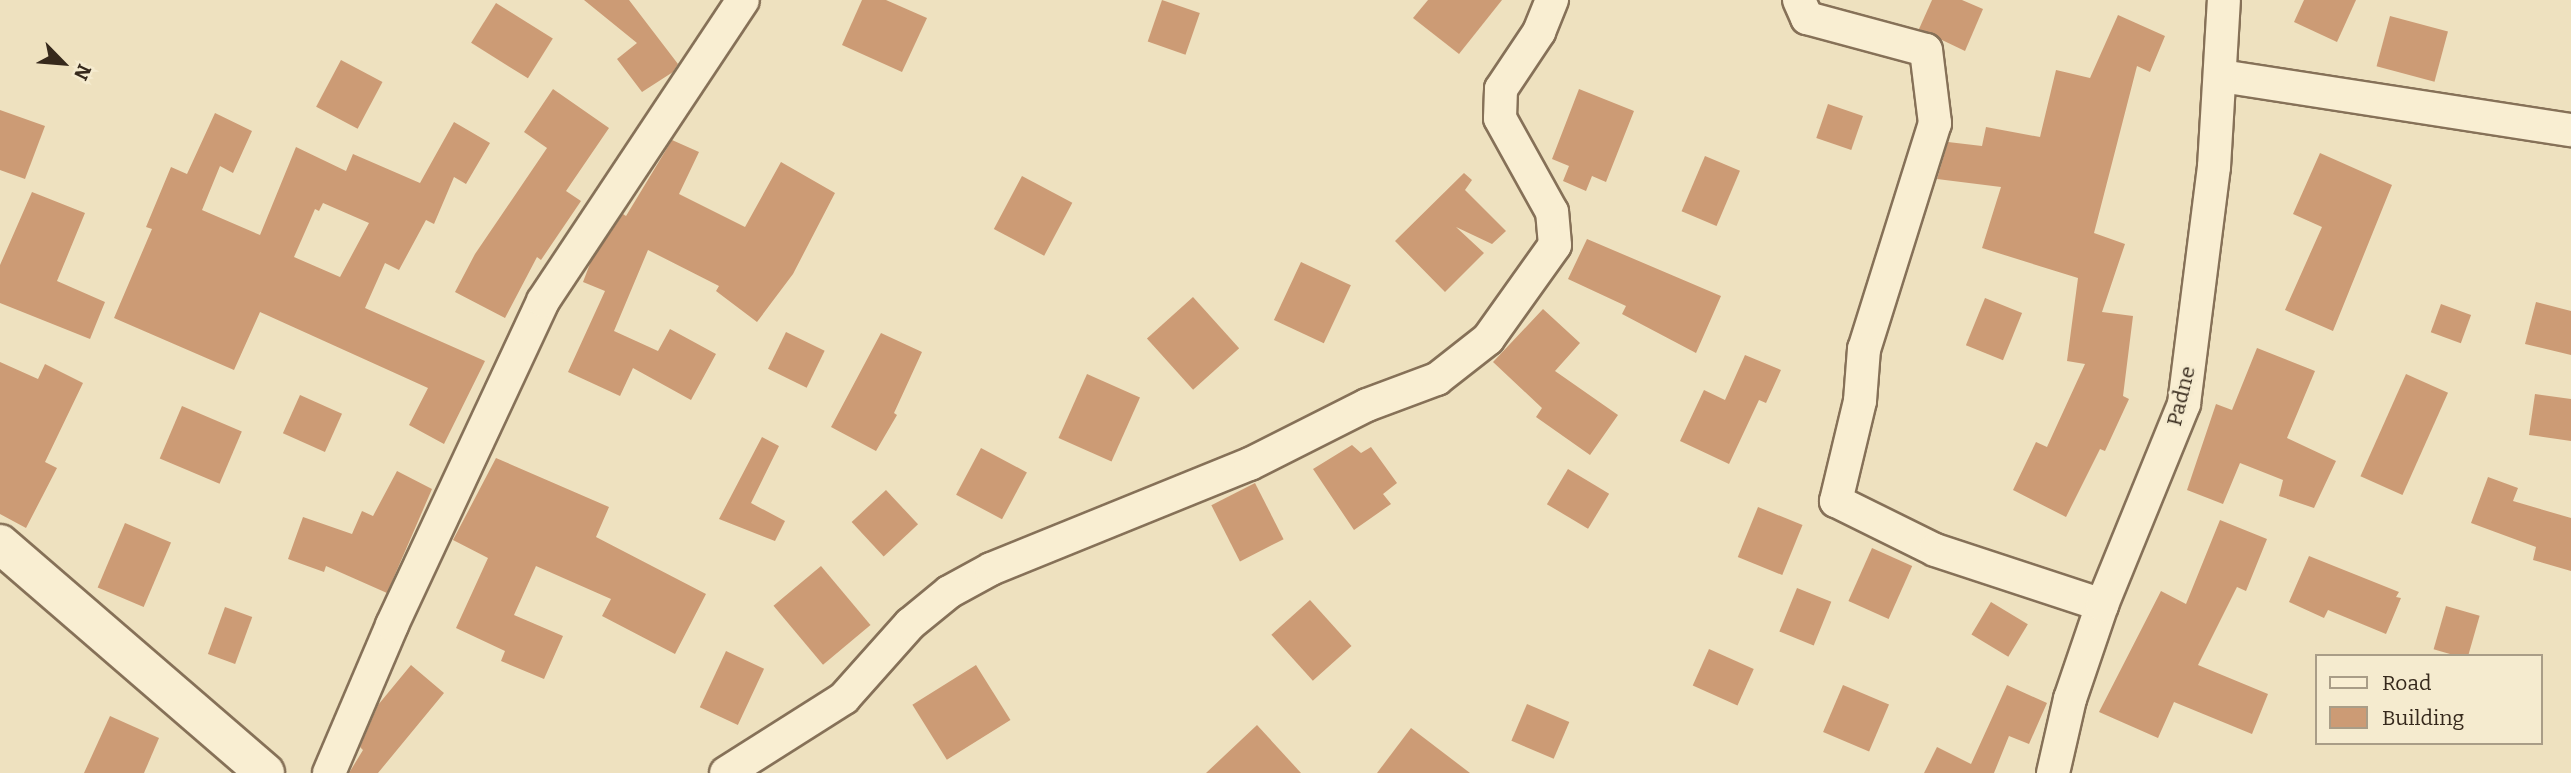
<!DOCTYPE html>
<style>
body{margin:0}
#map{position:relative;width:2571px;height:773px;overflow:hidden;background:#eee1bf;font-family:Bitter,serif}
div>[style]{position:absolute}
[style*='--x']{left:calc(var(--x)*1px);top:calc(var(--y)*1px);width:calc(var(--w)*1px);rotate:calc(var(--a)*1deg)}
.building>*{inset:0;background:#cc9b75;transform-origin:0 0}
.roads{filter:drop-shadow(2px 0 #867158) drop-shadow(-2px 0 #867158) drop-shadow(0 2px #867158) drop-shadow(0 -2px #867158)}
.street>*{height:32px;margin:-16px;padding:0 16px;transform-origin:16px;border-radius:16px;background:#f9eed2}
.secondary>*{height:38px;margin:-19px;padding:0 19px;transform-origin:19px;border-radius:19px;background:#f9eed2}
span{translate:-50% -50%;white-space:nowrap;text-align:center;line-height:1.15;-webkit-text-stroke:5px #f5ebcf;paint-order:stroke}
.street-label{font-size:21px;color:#36291c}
.legend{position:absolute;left:2315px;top:654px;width:228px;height:91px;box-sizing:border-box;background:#f5ebcf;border:2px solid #a99d87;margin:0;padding:9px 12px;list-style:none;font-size:21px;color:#36291c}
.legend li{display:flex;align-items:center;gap:14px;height:35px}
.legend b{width:35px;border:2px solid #a99d87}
.north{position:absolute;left:28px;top:28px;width:70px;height:70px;-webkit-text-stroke:5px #f5ebcf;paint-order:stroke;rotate:115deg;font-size:19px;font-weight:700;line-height:28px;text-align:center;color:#36291c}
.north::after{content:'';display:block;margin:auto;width:24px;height:32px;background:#36291c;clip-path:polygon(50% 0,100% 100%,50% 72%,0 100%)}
</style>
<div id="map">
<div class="building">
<i style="clip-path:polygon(584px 0,629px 0,678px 64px,673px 72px,642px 92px,617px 59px,637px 43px)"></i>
<i style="clip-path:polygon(862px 0,886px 0,927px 18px,902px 72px,842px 45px)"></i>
<i style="left:1162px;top:0;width:40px;height:44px;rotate:19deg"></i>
<i style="clip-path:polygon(1428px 0,1502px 0,1459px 54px,1413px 18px)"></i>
<i style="clip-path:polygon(1932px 0,1962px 0,1983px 9px,1965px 51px,1919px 29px)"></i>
<i style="clip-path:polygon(2304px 0,2356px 0,2337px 42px,2294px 22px)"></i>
<i style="left:496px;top:3px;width:67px;height:47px;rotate:32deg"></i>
<i style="clip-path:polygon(2118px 15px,2165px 36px,2150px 72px,2137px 66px,2094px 233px,2125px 244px,2102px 312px,2133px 316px,2123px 396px,2129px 399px,2105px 451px,2100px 449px,2066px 517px,2013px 490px,2036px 442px,2047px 447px,2085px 364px,2067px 361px,2078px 278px,1982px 248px,2001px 187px,1937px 179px,1948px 142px,1982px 146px,1986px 127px,2040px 137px,2056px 70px,2090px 78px)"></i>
<i style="left:2390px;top:16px;width:60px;height:52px;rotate:15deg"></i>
<i style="left:341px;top:60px;width:47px;height:53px;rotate:28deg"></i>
<i style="clip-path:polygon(553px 89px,609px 128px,566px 191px,581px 201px,541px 260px,537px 257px,505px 318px,455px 292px,475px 254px,547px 148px,524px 132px)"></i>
<i style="clip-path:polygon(1579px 89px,1634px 111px,1606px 182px,1592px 176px,1586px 191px,1563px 181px,1569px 166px,1552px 159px)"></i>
<i style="left:1828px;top:104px;width:37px;height:36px;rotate:19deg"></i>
<i style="clip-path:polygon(0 110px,45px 126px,25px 179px,0 170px)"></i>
<i style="clip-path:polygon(evenodd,215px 113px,252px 131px,233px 173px,220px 166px,202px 210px,260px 235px,296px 147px,346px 171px,353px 154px,420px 183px,454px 122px,490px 143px,466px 184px,454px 177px,434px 224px,426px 220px,399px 270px,385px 263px,365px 308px,485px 361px,444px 444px,409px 425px,428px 388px,260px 312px,234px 370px,114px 318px,152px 229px,146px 227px,171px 167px,187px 174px,215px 113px,323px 203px,369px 223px,340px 277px,294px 257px,315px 209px,319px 211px,323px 203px)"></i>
<i style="clip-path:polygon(672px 140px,699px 152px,679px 194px,745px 227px,781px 162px,835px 193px,793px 274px,757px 322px,716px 291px,719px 286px,648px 250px,614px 331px,658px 351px,670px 329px,716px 354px,691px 400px,633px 368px,620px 396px,568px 372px,605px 291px,583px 282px,591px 261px,623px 214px,626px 216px)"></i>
<i style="clip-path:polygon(2320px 153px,2392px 185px,2333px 331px,2285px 310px,2322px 227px,2293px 214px)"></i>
<i style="left:1705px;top:156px;width:38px;height:60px;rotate:23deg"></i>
<i style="clip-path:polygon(1464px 173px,1472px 180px,1465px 190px,1506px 231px,1492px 244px,1456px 227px,1484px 253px,1445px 292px,1395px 241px)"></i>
<i style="left:1022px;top:176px;width:57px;height:60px;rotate:28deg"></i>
<i style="clip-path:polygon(32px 192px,85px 213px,57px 281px,105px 302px,90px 339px,0 303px,0 265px)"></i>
<i style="clip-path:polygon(1587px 239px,1721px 296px,1696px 353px,1622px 314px,1626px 306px,1568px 279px)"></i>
<i style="left:1301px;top:262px;width:55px;height:64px;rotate:25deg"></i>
<i style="left:1193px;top:297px;width:69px;height:62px;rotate:48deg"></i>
<i style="left:1985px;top:298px;width:40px;height:51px;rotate:22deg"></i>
<i style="clip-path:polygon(2536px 302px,2571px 311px,2571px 355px,2525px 344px)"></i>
<i style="left:2441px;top:304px;width:32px;height:30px;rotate:20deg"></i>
<i style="clip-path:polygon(1543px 309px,1580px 343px,1555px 371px,1618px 415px,1590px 455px,1536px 417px,1542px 408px,1493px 362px)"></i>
<i style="left:786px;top:332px;width:43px;height:41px;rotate:26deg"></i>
<i style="clip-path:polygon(881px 333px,922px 352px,894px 413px,897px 415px,876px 451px,831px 427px)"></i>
<i style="clip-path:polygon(2257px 348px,2315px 371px,2287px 438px,2336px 461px,2314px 508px,2279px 496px,2283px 480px,2240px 463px,2223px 504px,2187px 490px,2216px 404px,2232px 410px)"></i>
<i style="clip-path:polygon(1745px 355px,1781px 370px,1766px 403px,1759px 400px,1729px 464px,1680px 441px,1704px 390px,1725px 400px)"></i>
<i style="clip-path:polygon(0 362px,38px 379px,45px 364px,83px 383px,45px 462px,57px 468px,26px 528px,0 514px)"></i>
<i style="left:1087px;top:374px;width:58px;height:70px;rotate:24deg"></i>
<i style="left:2406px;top:374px;width:46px;height:112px;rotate:24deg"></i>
<i style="clip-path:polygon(2535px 394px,2571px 399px,2571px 441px,2529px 435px)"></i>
<i style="left:300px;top:395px;width:46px;height:42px;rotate:24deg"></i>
<i style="left:182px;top:406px;width:65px;height:57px;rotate:23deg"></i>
<i style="clip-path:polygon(762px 437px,779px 446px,751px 503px,785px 521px,775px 541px,719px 519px)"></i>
<i style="clip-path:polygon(1352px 445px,1361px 453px,1371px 447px,1397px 483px,1383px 494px,1391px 504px,1354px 530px,1313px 469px)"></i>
<i style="left:981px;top:448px;width:52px;height:53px;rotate:28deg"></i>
<i style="clip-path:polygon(496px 458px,609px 507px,596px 537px,706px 594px,675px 654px,602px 616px,611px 599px,536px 566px,514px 615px,563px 636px,544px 679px,501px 661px,505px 651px,456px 628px,488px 558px,453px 540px)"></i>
<i style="left:1568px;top:469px;width:48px;height:41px;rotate:31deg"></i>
<i style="clip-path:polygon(397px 471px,432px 489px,387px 593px,326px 566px,324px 572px,288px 559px,303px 517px,352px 534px,362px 511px,373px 516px)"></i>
<i style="clip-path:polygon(2488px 477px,2518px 488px,2513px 501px,2571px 518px,2571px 571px,2533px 560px,2536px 547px,2471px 523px)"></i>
<i style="left:1255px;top:483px;width:63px;height:49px;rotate:63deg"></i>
<i style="left:886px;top:490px;width:47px;height:47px;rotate:47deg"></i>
<i style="left:1758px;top:507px;width:48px;height:54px;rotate:22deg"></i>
<i style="clip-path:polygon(2220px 520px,2267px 539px,2246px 591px,2237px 587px,2198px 665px,2268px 694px,2252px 734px,2174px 702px,2158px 738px,2099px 712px,2161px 591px,2186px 604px)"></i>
<i style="left:125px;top:523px;width:50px;height:70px;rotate:23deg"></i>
<i style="left:1872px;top:548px;width:44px;height:58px;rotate:24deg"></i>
<i style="clip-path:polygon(2309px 556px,2399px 592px,2396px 597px,2401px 598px,2386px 634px,2328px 610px,2324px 618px,2289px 602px)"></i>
<i style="left:821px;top:566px;width:77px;height:62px;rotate:50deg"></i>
<i style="left:1797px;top:588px;width:37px;height:47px;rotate:22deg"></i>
<i style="left:1310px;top:600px;width:62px;height:52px;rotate:48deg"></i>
<i style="left:1991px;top:602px;width:43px;height:38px;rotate:31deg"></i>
<i style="left:2446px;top:606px;width:35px;height:45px;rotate:16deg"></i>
<i style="left:225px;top:607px;width:29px;height:50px;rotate:20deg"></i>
<i style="left:1709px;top:649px;width:49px;height:40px;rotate:24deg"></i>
<i style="left:726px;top:651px;width:42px;height:62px;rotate:25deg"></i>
<i style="clip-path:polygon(411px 665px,444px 693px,378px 773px,349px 773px,363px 750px,360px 747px,378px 705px)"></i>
<i style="left:976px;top:665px;width:65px;height:75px;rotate:58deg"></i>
<i style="left:1843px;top:685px;width:50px;height:51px;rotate:23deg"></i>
<i style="clip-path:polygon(2007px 685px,2047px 703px,2029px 744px,2009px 736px,1994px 773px,1924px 773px,1937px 747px,1971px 764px)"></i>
<i style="left:1527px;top:704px;width:46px;height:40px;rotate:23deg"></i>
<i style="clip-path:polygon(110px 716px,159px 738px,144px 773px,84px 773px)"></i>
<i style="clip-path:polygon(1257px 725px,1301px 773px,1206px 773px)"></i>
<i style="clip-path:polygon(1411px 728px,1470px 773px,1377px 773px)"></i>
</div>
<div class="roads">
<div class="street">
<i style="--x:1799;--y:0;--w:20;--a:66"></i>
<i style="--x:1807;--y:18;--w:123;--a:15.1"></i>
<i style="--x:1926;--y:50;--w:74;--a:83"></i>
<i style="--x:1935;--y:123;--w:237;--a:107.4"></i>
<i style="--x:1864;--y:349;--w:52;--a:94.4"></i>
<i style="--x:1860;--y:401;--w:103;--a:103.5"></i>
<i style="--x:1836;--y:501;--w:110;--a:26.3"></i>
<i style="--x:1935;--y:550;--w:176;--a:18.2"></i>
<i style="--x:2221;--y:76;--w:354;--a:8.8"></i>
<i style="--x:329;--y:773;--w:161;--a:-66.9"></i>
<i style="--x:392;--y:625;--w:357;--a:-65"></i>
<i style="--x:543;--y:301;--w:361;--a:-56.4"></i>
<i style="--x:726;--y:773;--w:140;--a:-32.4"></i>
<i style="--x:844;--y:698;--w:99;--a:-48.3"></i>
<i style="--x:910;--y:624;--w:50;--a:-39.4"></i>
<i style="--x:949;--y:592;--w:48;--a:-28.7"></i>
<i style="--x:991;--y:569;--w:279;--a:-22.1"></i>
<i style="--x:1250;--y:464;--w:131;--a:-26.8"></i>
<i style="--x:1367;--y:405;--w:75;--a:-20.4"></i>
<i style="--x:1437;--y:379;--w:65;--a:-38.1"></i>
<i style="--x:1488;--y:339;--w:115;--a:-54.5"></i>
<i style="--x:1555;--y:245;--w:33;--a:-95"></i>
<i style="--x:1552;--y:212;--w:107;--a:-119"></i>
<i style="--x:1500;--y:118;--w:29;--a:-88"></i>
<i style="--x:1501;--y:89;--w:69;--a:-56.3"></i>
<i style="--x:1539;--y:32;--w:35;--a:-68"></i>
<i style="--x:2053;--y:773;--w:76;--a:-77.1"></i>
<i style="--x:2070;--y:699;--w:99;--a:-71.2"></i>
<i style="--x:2102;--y:605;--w:217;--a:-67.8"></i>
<i style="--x:2184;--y:404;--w:239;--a:-82.8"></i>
<i style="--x:2214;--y:167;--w:167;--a:-86.6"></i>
</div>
<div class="secondary">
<i style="--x:0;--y:544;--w:350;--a:40.8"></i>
</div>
</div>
<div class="street-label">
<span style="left:2181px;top:396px;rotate:-76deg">Padne</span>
</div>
<ul class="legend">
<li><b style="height:9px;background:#f9eed2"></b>Road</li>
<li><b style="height:19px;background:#cc9b75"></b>Building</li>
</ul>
<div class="north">N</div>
</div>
